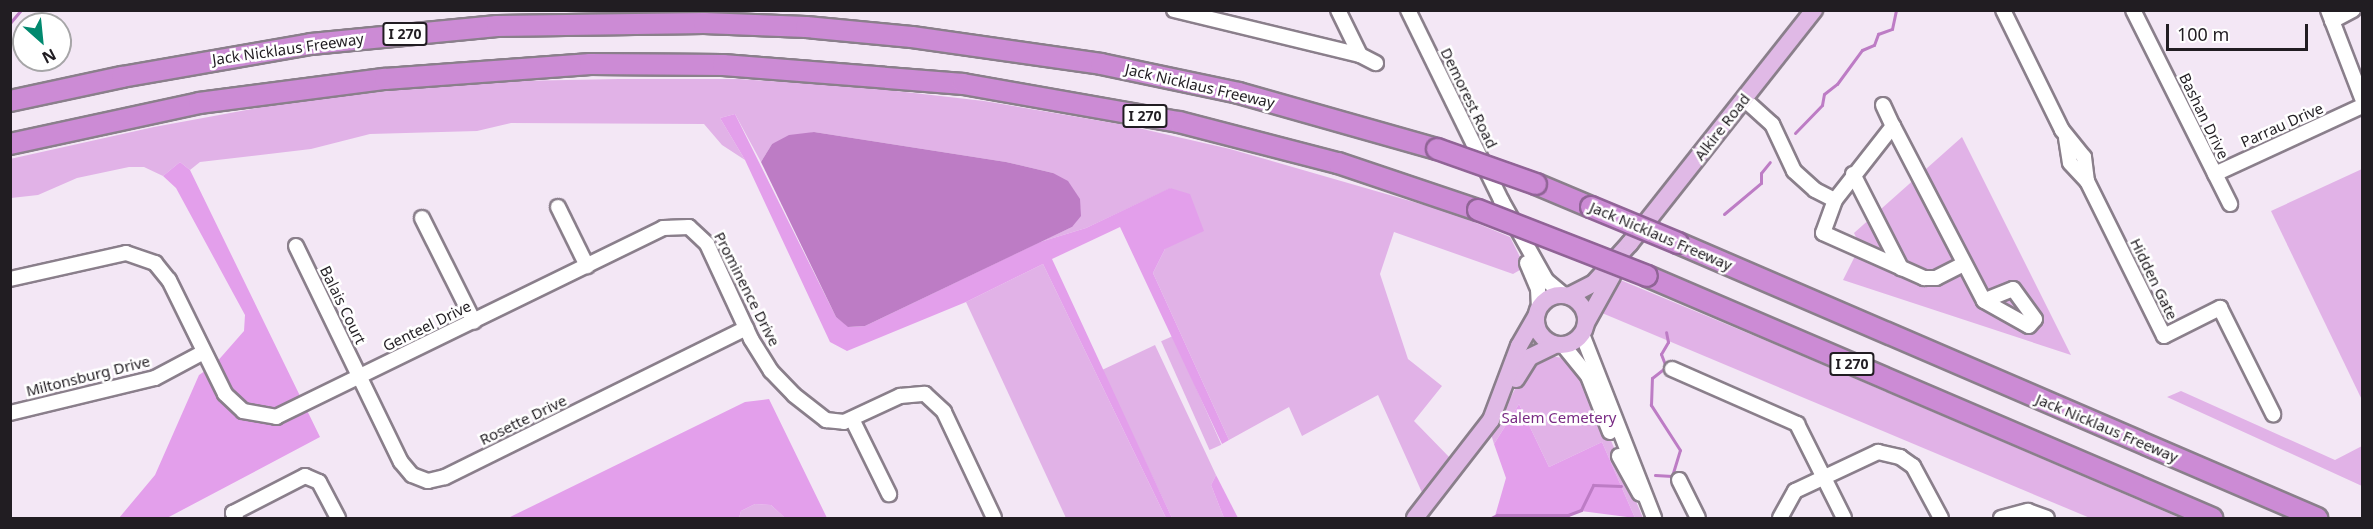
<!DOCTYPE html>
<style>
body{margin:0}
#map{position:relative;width:2373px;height:529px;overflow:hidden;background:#f3e7f5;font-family:"Noto Sans",sans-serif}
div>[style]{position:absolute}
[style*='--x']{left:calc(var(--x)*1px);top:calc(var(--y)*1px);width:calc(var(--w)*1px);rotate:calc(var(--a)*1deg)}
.green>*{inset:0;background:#e1b2e7;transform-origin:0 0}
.forest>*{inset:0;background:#e39feb}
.water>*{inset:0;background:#bd7cc5}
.stream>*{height:3px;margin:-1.5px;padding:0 1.5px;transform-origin:1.5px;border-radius:1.5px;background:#bd7cc5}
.roads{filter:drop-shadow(2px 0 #8a7f8b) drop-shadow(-2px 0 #8a7f8b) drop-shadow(0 2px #8a7f8b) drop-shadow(0 -2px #8a7f8b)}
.minor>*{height:14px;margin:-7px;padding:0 7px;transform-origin:7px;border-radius:7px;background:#fff}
.major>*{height:16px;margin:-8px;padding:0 8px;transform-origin:8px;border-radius:8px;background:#e0b9e6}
.major>.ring{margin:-8px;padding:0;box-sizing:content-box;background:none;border:16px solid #e0b9e6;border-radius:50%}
.highway>*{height:20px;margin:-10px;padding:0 10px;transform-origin:10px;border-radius:10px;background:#cc8bd5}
.bridges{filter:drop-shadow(2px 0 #906496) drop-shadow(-2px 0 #906496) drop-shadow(0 2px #906496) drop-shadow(0 -2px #906496)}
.highway-bridge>*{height:20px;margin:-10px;padding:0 10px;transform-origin:10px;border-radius:10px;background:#cc8bd5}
span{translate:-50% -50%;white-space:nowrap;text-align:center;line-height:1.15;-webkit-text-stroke:5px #fff;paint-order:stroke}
.shield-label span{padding:2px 4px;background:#fff;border:2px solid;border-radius:4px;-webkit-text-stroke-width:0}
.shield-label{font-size:14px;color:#211d22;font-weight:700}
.street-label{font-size:15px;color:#211d22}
.park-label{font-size:15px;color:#792b84}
.frame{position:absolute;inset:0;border:12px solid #211d22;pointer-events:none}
.north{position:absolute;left:12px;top:12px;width:60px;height:60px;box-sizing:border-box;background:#fff;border:2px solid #a6a5a7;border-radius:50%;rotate:153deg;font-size:16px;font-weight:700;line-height:24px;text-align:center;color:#211d22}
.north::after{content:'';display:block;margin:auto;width:21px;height:27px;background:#01896f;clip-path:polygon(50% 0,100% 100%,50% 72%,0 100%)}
.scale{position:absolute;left:2166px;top:24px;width:142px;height:27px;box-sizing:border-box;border:3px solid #211d22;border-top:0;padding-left:8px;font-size:18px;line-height:21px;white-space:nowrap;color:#211d22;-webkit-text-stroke:4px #fff;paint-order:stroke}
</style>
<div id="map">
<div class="green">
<i style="clip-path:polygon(619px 79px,739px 79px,861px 87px,984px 101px,1125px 125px,1230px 149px,1452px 213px,1510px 237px,1525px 267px,1513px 274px,1394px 232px,1380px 274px,1408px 359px,1442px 386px,1414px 421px,1452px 460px,1424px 497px,1378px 395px,1302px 436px,1289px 407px,1229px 440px,1153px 273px,1165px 249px,1171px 188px,1086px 228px,1040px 242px,1072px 227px,1053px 173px,1006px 162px,814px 132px,772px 144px,761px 162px,735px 114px,720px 118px,745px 160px,722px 145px,704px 124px,511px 123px,477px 131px,370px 134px,311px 149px,200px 162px,190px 170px,180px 162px,163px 176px,144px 167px,129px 167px,77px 178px,38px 195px,11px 198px,10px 159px,154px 127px,290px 102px,405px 89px,516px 81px)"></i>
<i style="clip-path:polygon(1962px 137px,2071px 355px,1843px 280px,1860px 246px,1854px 233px)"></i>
<i style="clip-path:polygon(2362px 169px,2362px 400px,2271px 211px)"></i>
<i style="clip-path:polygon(1043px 264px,1166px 518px,1066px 518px,966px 302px)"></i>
<i style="clip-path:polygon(1618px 279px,1793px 352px,2180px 518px,2090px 518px,1602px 313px)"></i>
<i style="left:1173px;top:336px;width:119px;height:13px;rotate:66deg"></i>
<i style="clip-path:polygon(1155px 345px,1216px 475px,1211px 485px,1224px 518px,1172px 518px,1102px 370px)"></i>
<i style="clip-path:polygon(1550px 356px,1563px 358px,1577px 369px,1591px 392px,1643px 518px,1635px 518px,1602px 442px,1549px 467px,1519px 404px,1494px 444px,1491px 434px,1522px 376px,1535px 362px)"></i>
<i style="clip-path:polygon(2181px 391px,2335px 460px,2362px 446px,2362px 486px,2167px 397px)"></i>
<i style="clip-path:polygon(755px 504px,771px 505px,785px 518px,739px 518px,741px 511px)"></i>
</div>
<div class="forest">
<i style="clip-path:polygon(735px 114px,836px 317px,849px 327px,865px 326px,1040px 242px,1086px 228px,1170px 188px,1190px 194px,1204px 231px,1165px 249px,1153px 273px,1229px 440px,1222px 444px,1120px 227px,1052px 259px,1172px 518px,1166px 518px,1043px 264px,966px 302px,847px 351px,830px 342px,745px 160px,720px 118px)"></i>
<i style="clip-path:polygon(180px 162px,190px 170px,320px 437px,167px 518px,119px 518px,155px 475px,199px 375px,215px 364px,244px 331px,245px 315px,176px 188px,163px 176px)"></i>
<i style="clip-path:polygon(769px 399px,827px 518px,785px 518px,771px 505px,755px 504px,741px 511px,739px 518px,508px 518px,745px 402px)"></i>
<i style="clip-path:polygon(1519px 404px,1549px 467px,1602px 442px,1635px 518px,1581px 511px,1564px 518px,1495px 516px,1506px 478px,1494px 444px)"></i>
<i style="clip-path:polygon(1216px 475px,1238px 518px,1224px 518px,1211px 485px)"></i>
</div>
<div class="water">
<i style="clip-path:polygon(814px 132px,1006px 162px,1053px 173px,1068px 181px,1080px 199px,1081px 216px,1072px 227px,865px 326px,848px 327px,836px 317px,761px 162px,772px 144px,789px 135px)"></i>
</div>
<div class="stream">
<i style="--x:10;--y:23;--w:17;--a:-50"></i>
<i style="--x:1795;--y:133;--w:39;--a:-46"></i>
<i style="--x:1822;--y:105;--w:11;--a:-80"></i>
<i style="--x:1824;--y:94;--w:16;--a:-38"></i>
<i style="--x:1837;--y:84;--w:42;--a:-53.7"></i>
<i style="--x:1862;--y:50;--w:13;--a:-23"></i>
<i style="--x:1874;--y:45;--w:12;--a:-70"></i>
<i style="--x:1878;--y:34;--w:15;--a:-20"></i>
<i style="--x:1892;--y:29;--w:19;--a:-78"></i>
<i style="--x:1724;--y:214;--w:48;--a:-40"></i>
<i style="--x:1761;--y:183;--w:10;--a:-90"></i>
<i style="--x:1761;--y:173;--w:14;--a:-51"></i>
<i style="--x:1655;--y:475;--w:17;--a:3"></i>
<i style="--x:1672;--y:476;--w:27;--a:-73"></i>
<i style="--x:1680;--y:450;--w:54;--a:-122.8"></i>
<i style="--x:1651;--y:405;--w:27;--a:-88"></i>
<i style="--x:1652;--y:378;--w:18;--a:-38"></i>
<i style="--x:1666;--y:367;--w:14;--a:-111"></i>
<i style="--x:1661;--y:354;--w:14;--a:-60"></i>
<i style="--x:1668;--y:342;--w:10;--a:-101"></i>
<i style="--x:1491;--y:518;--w:7;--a:-27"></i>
<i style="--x:1497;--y:515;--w:71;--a:0"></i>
<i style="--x:1568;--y:515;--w:14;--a:-21"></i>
<i style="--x:1581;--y:510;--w:28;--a:-64"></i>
<i style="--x:1593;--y:485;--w:28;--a:2"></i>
</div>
<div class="roads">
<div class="minor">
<i style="--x:1174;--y:10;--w:191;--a:13.6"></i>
<i style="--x:1360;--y:55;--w:18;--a:27"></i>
<i style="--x:1338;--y:10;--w:50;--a:63.9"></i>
<i style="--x:1408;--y:10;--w:212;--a:63.9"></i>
<i style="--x:1501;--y:200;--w:92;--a:60.6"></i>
<i style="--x:1546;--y:280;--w:23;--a:40"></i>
<i style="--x:2003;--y:10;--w:134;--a:63.8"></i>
<i style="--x:2062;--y:130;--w:35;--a:51"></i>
<i style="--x:2084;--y:157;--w:24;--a:83"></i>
<i style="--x:2133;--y:10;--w:217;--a:63.4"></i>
<i style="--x:2328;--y:10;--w:94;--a:68.9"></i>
<i style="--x:2332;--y:21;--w:24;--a:-28"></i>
<i style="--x:1744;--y:99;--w:38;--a:42"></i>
<i style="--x:1772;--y:124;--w:52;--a:64.9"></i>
<i style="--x:1794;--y:171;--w:28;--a:42"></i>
<i style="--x:1815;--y:190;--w:22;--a:27"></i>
<i style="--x:1835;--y:200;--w:94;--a:-51.9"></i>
<i style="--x:1893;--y:126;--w:197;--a:62.5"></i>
<i style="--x:1984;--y:301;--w:51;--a:29.1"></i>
<i style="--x:2029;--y:326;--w:9;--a:-49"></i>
<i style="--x:2035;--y:319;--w:37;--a:-126"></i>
<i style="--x:2013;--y:289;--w:31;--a:158"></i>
<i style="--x:1883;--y:105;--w:23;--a:65"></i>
<i style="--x:2066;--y:138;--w:25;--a:81"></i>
<i style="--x:2070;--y:163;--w:25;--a:47"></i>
<i style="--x:2087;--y:181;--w:173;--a:63.6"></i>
<i style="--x:2164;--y:336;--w:63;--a:-26.6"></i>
<i style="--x:2220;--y:308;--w:119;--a:63.4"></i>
<i style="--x:1853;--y:174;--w:106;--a:62.9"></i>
<i style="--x:2215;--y:174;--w:162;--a:-24.8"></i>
<i style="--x:1835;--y:200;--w:35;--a:110"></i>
<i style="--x:1823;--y:233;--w:111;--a:24"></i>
<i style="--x:1924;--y:278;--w:12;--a:0"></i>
<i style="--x:1936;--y:278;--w:31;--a:-27"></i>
<i style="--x:558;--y:207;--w:66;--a:63.8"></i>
<i style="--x:422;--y:218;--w:116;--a:63.4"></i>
<i style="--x:296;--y:246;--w:240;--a:64.1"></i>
<i style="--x:401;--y:462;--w:17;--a:50"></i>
<i style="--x:412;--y:475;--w:17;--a:21"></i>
<i style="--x:428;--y:481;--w:17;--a:-13"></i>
<i style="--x:445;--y:477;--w:336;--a:-26.3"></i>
<i style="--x:1527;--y:263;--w:28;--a:67"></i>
<i style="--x:1538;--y:289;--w:17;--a:87"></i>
<i style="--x:10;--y:279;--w:119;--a:-12.6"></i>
<i style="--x:126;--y:253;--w:31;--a:19"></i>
<i style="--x:155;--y:263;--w:22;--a:51"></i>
<i style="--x:169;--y:280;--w:127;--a:63.8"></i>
<i style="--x:225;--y:394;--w:25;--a:43"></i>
<i style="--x:243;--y:411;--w:34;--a:10"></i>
<i style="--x:276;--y:417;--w:431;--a:-26"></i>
<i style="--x:663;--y:228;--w:26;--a:-2"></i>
<i style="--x:689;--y:227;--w:25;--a:43"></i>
<i style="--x:707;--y:244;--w:105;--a:65.1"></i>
<i style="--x:751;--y:339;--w:38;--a:58"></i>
<i style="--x:771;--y:371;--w:33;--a:46"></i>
<i style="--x:794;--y:395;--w:41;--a:38"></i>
<i style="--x:826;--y:420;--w:18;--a:6"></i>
<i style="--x:844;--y:422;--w:62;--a:-24.9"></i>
<i style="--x:900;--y:396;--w:25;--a:-5"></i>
<i style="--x:925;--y:394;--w:26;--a:43"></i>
<i style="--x:944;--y:412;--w:117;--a:64.7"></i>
<i style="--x:1582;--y:334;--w:198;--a:68.6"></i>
<i style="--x:1563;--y:345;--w:40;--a:51"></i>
<i style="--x:1588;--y:376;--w:60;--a:68.6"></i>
<i style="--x:1672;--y:369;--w:137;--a:23.7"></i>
<i style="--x:1797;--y:424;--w:105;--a:63.4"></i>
<i style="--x:10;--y:413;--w:149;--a:-13.6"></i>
<i style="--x:155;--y:378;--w:55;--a:-28"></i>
<i style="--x:852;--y:419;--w:84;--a:63.7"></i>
<i style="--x:1619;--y:456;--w:43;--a:61.1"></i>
<i style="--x:1679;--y:480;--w:42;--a:63.4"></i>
<i style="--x:236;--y:518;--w:6;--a:-121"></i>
<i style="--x:233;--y:513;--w:81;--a:-27.2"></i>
<i style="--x:305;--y:476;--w:15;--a:23"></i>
<i style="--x:319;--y:482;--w:41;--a:62.2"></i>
<i style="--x:1780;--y:518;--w:31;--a:-61"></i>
<i style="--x:1795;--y:491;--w:92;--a:-25.2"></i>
<i style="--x:1878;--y:452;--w:23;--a:13"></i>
<i style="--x:1900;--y:457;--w:16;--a:35"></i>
<i style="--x:1913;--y:466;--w:59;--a:61.7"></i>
<i style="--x:2001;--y:518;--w:28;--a:-15"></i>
<i style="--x:2028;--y:511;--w:20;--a:20"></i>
</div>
<div class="major">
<i class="ring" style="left:1536px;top:295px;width:34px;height:34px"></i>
<i style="--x:1569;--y:296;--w:27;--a:-27"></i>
<i style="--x:1593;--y:284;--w:55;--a:-47.9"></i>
<i style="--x:1630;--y:243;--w:297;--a:-51.7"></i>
<i style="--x:1586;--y:323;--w:54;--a:-61"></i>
<i style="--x:1516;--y:379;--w:26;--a:-58"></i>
<i style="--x:1530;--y:357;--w:28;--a:-26"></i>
<i style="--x:1415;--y:518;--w:124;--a:-52.2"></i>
<i style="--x:1491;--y:420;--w:79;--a:-69.3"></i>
<i style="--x:1519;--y:346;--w:32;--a:-60"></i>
</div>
<div class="highway">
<i style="--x:10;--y:101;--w:115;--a:-12.1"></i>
<i style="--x:122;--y:77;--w:192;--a:-9.9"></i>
<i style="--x:311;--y:44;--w:187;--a:-5.5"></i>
<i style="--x:497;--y:26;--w:207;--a:-0.8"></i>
<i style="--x:704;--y:23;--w:102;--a:2.2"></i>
<i style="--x:806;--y:27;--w:106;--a:5.4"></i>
<i style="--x:912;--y:37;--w:191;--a:8.1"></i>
<i style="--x:1101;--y:64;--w:141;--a:11.9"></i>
<i style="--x:1239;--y:93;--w:206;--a:15.8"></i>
<i style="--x:10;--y:144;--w:193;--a:-12.2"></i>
<i style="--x:199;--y:103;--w:188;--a:-7.4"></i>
<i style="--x:385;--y:79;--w:206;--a:-4.2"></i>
<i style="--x:590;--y:64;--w:133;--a:0.4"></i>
<i style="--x:723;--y:65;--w:241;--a:4.5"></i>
<i style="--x:963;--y:84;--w:219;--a:10"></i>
<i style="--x:1179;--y:122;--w:164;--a:14.5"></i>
<i style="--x:1338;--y:163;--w:148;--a:18.6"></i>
<i style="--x:1536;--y:184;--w:60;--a:22.7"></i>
<i style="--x:1678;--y:243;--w:696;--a:23.29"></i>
<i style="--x:1647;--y:276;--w:615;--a:23.19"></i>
</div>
</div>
<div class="bridges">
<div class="highway-bridge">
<i style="--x:1437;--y:149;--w:105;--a:19.5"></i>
<i style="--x:1591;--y:207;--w:94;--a:22.5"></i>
<i style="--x:1478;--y:210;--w:181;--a:21.3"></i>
</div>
</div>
<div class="shield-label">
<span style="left:405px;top:34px">I 270</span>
<span style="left:1145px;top:116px">I 270</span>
<span style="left:1852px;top:364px">I 270</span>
</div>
<div class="street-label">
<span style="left:288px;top:49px;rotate:-8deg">Jack Nicklaus Freeway</span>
<span style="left:1200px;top:86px;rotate:13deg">Jack Nicklaus Freeway</span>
<span style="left:1469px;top:98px;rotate:64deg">Demorest Road</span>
<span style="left:2204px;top:116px;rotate:64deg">Bashan Drive</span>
<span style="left:2282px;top:125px;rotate:-24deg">Parrau Drive</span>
<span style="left:1722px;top:127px;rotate:-52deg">Alkire Road</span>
<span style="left:1661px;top:236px;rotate:23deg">Jack Nicklaus Freeway</span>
<span style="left:2154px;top:279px;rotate:64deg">Hidden Gate</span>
<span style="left:747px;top:289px;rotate:63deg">Prominence Drive</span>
<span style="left:343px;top:305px;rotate:64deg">Balais Court</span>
<span style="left:427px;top:326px;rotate:-26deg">Genteel Drive</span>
<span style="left:88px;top:376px;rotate:-14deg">Miltonsburg Drive</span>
<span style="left:523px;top:420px;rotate:-26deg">Rosette Drive</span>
<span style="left:2107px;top:428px;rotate:23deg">Jack Nicklaus Freeway</span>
</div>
<div class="park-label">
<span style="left:1559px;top:418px">Salem Cemetery</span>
</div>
<div class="frame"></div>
<div class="north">N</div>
<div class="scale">100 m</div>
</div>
